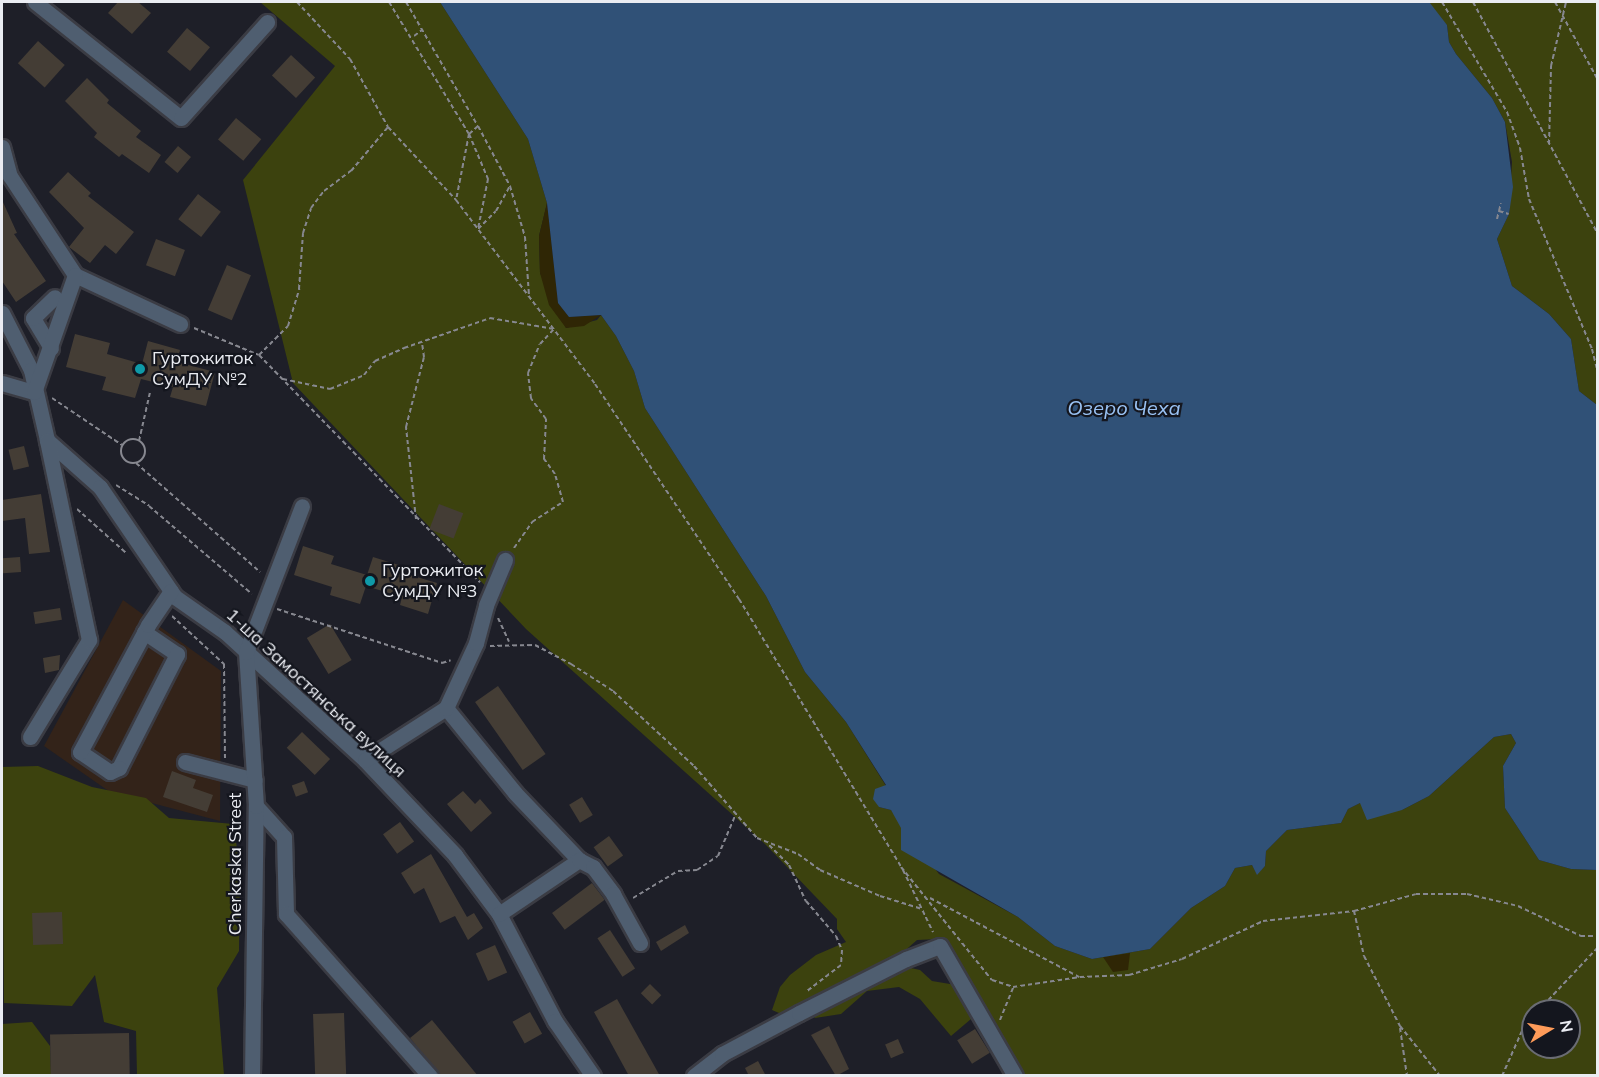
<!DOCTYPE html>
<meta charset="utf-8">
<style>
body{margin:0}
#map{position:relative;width:1599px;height:1077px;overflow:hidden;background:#1e1f28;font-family:Mulish,sans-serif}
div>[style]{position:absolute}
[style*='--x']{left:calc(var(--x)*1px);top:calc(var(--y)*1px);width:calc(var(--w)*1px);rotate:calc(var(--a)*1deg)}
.industrial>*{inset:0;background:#332319}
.green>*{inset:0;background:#3c420e}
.sand>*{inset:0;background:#2f2605}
.water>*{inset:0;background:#305177}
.building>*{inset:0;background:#443d35;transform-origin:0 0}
.path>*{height:2px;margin-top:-1px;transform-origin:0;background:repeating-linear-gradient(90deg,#878890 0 4.5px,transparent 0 7.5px)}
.path>.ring{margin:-1px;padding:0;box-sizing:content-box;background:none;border:2px solid #878890;border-radius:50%}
.roads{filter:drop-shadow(2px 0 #3b3c44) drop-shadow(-2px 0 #3b3c44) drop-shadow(0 2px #3b3c44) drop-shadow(0 -2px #3b3c44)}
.minor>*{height:15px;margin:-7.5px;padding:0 7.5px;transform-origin:7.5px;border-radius:7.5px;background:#4f5e70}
.dots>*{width:16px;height:16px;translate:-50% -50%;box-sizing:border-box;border:3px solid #14161e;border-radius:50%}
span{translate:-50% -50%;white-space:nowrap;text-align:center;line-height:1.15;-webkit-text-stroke:4.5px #14161e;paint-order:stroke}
.poi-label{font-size:18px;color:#eaecf2}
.left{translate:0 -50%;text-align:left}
.street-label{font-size:18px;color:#eaecf2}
.water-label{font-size:20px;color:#9ac3f5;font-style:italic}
.frame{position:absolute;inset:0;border:3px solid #eaecf2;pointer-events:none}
.north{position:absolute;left:1521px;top:999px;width:60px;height:60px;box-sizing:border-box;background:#14161e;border:2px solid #6a6c73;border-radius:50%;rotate:80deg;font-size:16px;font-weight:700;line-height:24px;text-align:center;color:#eaecf2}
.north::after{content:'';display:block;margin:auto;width:21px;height:27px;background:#fe9b59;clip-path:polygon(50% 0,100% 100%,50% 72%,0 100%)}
</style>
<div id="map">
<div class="industrial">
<i style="clip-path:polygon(123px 600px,221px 671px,220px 821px,110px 792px,44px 746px)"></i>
</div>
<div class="green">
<i style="clip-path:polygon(evenodd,260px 2px,440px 2px,528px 139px,547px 203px,539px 236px,540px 273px,566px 328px,597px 320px,601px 315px,616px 336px,634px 371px,645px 408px,766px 596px,805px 672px,846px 722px,886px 786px,879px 807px,891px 810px,939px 874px,1018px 917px,1055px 946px,1092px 959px,1150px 949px,1191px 908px,1225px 886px,1235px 868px,1252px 865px,1257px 874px,1265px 866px,1266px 851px,1287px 830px,1341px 823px,1348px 809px,1360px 803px,1402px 810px,1429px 796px,1494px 737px,1511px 734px,1516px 743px,1503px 766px,1505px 808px,1539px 860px,1571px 869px,1597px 870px,1597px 1075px,1024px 1075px,986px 1012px,971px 1019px,951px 1036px,920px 999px,899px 987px,867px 991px,841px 1014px,815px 1018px,809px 1011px,779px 1013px,772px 1010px,780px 987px,790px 975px,816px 955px,846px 942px,837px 929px,837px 919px,765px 844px,526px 629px,293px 383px,243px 180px,335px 66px,260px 2px,938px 939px,956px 985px,932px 981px,920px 970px,897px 965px,900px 955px,917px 940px,938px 939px,260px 2px,1533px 1011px,1569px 1011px,1569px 1047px,1533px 1047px,1533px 1011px)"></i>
<i style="clip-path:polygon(1424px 2px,1597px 2px,1597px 405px,1579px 391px,1571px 339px,1549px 314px,1512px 286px,1497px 239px,1509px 214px,1512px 162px,1505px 122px,1492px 98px,1456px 54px,1449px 42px,1447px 25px)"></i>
<i style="clip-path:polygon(38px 766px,92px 787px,146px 798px,169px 818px,233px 824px,240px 866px,239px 951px,217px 988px,224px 1075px,137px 1075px,136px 1031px,104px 1022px,95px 975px,72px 1006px,4px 1003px,2px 767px)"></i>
<i style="clip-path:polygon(32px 1022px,50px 1046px,51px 1075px,2px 1075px,2px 1024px)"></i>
</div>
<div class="sand">
<i style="clip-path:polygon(547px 203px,558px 303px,569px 317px,601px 315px,584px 326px,566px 328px,549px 305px,540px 273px,539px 236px)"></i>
<i style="clip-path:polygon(1130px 953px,1128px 970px,1113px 972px,1103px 957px)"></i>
</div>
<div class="water">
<i style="clip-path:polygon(440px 2px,1430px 3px,1447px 25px,1449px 42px,1456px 54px,1492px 98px,1505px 122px,1513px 187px,1509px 214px,1497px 239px,1512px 286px,1549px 314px,1571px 339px,1579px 391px,1597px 405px,1597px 870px,1571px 869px,1539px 860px,1505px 808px,1503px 766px,1516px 743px,1511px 734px,1494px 737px,1429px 796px,1402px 810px,1367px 820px,1360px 803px,1348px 809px,1341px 823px,1287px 830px,1266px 851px,1265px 866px,1257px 875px,1252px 865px,1235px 868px,1225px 886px,1191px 908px,1150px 949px,1092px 959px,1055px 946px,1018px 917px,901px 850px,901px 828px,891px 810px,879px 807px,873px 799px,875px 789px,886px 785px,846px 722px,805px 672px,766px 596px,645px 408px,634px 371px,616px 336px,601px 315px,569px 317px,558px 303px,547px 203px,528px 139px)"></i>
</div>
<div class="building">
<i style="clip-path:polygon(118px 2px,138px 2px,151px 13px,132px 34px,108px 13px)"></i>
<i style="left:187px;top:28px;width:30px;height:31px;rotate:40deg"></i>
<i style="left:38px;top:41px;width:36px;height:30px;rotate:42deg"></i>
<i style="left:291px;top:55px;width:33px;height:28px;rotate:43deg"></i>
<i style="clip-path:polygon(87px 78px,109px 100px,107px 103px,141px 131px,136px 137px,161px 155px,149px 173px,122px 154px,119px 157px,94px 137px,97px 133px,65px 101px)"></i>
<i style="left:236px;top:118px;width:33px;height:28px;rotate:40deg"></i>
<i style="left:178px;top:146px;width:17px;height:21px;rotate:40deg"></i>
<i style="clip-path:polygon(68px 172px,91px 193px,88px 196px,134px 232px,116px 254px,105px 245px,90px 263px,69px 247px,84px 228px,49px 192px)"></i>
<i style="left:198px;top:194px;width:29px;height:32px;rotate:38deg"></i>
<i style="clip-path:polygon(2px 200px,17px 233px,14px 234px,46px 281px,16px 302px,2px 281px)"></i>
<i style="left:156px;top:239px;width:31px;height:28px;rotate:21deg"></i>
<i style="left:227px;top:265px;width:26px;height:49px;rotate:23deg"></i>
<i style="clip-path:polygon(75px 334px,110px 343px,107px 354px,142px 364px,148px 341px,180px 350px,177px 362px,215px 372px,206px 406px,170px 397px,173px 387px,141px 379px,135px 398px,102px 390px,106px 377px,66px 367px)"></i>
<i style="left:24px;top:446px;width:21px;height:16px;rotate:76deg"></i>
<i style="clip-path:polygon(41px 494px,50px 552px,29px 554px,25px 518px,2px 521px,2px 500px)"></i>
<i style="left:439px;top:504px;width:26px;height:27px;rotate:21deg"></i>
<i style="clip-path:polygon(303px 546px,334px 556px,331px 564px,367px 575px,373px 557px,402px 566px,400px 572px,437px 583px,428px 614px,400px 605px,402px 597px,366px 586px,360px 604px,330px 595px,332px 587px,294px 575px)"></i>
<i style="left:20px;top:557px;width:15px;height:18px;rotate:86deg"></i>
<i style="left:60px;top:608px;width:12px;height:27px;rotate:81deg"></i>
<i style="left:330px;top:624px;width:42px;height:27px;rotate:59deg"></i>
<i style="clip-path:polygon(60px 655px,59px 670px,45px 673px,43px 658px)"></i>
<i style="left:498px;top:686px;width:83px;height:28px;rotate:55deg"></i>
<i style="left:302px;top:732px;width:39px;height:22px;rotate:44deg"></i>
<i style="clip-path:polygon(172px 771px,196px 780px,193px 788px,213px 795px,207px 812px,163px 797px)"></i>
<i style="left:304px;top:781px;width:12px;height:13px;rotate:70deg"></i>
<i style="clip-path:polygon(463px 791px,475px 804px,480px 799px,492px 813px,471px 832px,447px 804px)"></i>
<i style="left:582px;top:797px;width:21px;height:15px;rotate:59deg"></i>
<i style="left:400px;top:822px;width:24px;height:21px;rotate:54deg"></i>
<i style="left:609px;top:836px;width:24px;height:19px;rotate:54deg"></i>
<i style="clip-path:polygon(431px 854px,467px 917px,474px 913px,483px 928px,468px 940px,455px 916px,440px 923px,424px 888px,414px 894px,401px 873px)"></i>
<i style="left:592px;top:883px;width:21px;height:50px;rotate:53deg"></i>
<i style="left:62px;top:912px;width:32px;height:30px;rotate:88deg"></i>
<i style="clip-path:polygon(685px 925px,689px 933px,661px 951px,656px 942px)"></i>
<i style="left:610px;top:930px;width:46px;height:15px;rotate:57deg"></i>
<i style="left:495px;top:945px;width:30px;height:21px;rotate:66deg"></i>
<i style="left:650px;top:984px;width:16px;height:13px;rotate:45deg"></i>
<i style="clip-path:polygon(617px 999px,660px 1076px,629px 1076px,594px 1012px)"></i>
<i style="left:530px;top:1012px;width:25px;height:20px;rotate:61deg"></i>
<i style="left:344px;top:1013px;width:63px;height:31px;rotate:88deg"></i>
<i style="clip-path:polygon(432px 1020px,478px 1076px,440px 1076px,410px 1038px)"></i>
<i style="clip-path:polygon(829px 1026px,849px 1069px,836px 1076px,811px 1035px)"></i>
<i style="left:975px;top:1029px;width:28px;height:21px;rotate:58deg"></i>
<i style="left:129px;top:1033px;width:43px;height:79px;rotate:89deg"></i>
<i style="left:898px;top:1039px;width:15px;height:14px;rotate:67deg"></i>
<i style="clip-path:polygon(758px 1061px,766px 1076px,749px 1076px,745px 1068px)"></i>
</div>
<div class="path">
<i style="--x:297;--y:2;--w:78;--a:47.1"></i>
<i style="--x:350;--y:59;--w:78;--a:60.8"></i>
<i style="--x:388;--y:127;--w:100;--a:47"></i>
<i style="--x:456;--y:200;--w:231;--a:52.9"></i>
<i style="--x:595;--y:384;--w:259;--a:56.2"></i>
<i style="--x:739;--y:599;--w:313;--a:58.8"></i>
<i style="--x:901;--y:867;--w:145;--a:51.2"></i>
<i style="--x:992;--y:980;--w:22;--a:18"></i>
<i style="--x:1013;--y:987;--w:68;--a:-8.5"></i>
<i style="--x:1080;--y:977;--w:49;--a:-2.3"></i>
<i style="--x:1129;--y:975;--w:55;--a:-16.8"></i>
<i style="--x:1182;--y:959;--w:89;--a:-25.1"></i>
<i style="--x:1263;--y:921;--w:92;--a:-6.3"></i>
<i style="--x:1354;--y:911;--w:64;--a:-15.3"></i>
<i style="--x:1416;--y:894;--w:51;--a:0"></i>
<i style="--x:1467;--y:894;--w:52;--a:13.2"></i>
<i style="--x:1518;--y:906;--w:70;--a:25.5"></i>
<i style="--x:1581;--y:936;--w:17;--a:0"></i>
<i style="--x:389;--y:2;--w:154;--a:58.8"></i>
<i style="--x:469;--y:134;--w:49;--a:67.1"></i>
<i style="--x:488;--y:179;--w:51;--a:101.3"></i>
<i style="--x:478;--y:229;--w:25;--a:-45"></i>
<i style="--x:496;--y:211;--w:29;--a:-61"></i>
<i style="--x:406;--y:2;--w:143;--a:59.9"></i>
<i style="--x:478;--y:126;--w:12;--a:138"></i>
<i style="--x:469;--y:134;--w:67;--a:101.1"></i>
<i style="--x:1442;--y:2;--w:128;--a:59.4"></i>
<i style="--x:1507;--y:112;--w:38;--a:70"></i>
<i style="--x:1520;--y:148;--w:52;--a:80"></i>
<i style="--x:1529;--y:199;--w:163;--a:67.2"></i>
<i style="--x:1592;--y:349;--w:25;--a:76"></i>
<i style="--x:1473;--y:2;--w:264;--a:61.7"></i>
<i style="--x:1555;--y:2;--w:89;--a:61.1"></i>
<i style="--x:414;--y:36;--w:10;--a:-37"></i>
<i style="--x:478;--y:126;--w:68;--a:61.9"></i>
<i style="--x:510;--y:186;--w:53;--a:73.6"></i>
<i style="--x:525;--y:237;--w:58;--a:86.1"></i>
<i style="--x:1549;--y:144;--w:78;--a:-88.5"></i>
<i style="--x:1551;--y:66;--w:66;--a:-76.8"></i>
<i style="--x:1499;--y:211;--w:8;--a:-76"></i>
<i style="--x:1497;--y:219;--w:8;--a:-76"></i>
<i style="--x:1499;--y:211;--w:10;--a:17"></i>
<i style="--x:194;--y:328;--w:70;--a:22.6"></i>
<i style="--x:259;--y:355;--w:317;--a:45.8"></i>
<i style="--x:259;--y:355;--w:41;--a:-45"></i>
<i style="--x:288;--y:326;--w:39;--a:-73"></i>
<i style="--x:299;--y:289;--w:56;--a:-85.9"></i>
<i style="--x:303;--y:233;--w:26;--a:-72"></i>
<i style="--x:311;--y:208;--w:21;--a:-53"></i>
<i style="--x:324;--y:191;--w:34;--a:-37"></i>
<i style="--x:351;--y:171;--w:57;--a:-49.9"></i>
<i style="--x:283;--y:379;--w:48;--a:12"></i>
<i style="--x:330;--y:389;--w:37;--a:-22"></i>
<i style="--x:364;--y:375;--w:18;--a:-52"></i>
<i style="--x:375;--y:361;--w:32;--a:-24"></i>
<i style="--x:404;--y:348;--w:91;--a:-19.2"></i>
<i style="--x:490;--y:318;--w:65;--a:9.8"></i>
<i style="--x:52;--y:398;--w:84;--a:33.9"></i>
<i class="ring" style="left:121px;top:439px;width:22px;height:22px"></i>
<i style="--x:139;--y:441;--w:50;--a:-77.3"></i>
<i style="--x:136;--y:463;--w:165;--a:41.3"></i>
<i style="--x:116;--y:485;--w:39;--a:32"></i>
<i style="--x:149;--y:506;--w:135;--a:40.5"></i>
<i style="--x:77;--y:509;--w:66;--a:41.9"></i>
<i style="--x:416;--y:519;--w:93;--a:-96.2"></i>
<i style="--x:406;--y:427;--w:72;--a:-75.6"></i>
<i style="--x:424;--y:357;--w:15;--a:-98"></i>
<i style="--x:514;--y:548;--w:32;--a:-55"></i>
<i style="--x:532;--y:522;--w:37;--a:-33"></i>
<i style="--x:563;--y:502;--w:29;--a:-106"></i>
<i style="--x:555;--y:474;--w:19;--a:-126"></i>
<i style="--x:544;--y:459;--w:40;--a:-87.1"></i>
<i style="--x:546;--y:419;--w:26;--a:-126"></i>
<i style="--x:531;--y:398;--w:25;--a:-97"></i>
<i style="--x:528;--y:373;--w:31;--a:-68"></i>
<i style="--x:540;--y:344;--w:21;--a:-47"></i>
<i style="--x:277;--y:609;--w:174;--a:18.1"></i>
<i style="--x:442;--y:663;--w:9;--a:-18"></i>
<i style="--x:172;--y:616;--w:71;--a:42.7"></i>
<i style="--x:224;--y:664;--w:94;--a:89.4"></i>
<i style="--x:498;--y:618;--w:26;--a:65"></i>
<i style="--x:490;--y:646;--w:45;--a:-1.3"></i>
<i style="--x:535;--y:645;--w:41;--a:27.8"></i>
<i style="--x:571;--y:664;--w:50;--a:32.7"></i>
<i style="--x:613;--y:691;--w:110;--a:42.8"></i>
<i style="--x:694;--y:766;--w:96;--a:48.8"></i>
<i style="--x:757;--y:838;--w:44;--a:21.3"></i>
<i style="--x:798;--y:854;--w:27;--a:36"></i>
<i style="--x:820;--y:870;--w:65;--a:23.4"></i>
<i style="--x:880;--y:896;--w:44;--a:17.2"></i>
<i style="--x:769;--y:845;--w:28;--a:45"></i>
<i style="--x:789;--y:865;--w:40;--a:65"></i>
<i style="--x:806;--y:901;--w:46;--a:49.4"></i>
<i style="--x:836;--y:936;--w:15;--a:67"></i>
<i style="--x:842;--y:950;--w:15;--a:94"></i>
<i style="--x:841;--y:965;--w:43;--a:142.6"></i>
<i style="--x:903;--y:870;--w:69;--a:64.2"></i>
<i style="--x:633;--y:898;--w:52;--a:-31"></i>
<i style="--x:678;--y:871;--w:19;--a:-3"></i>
<i style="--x:697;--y:870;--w:25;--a:-34"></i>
<i style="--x:718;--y:856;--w:43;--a:-67"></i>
<i style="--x:930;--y:898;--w:169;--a:27.9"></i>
<i style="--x:1354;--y:911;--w:46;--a:77.5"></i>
<i style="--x:1364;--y:956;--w:79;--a:62.8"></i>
<i style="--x:1400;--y:1026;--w:64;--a:51.3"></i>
<i style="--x:1538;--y:1011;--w:88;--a:-46.8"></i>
<i style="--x:1000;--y:1020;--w:35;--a:-68"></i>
<i style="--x:1400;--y:1028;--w:49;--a:81.7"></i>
<i style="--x:1502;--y:1076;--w:57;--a:-66.1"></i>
<i style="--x:1525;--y:1024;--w:11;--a:-45"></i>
</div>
<div class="roads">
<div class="minor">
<i style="--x:35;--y:2;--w:186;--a:38.5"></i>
<i style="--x:181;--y:118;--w:129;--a:-48.1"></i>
<i style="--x:2;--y:147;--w:30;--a:75"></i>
<i style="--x:10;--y:176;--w:118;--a:56.7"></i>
<i style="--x:75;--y:275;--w:116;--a:25"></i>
<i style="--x:2;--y:313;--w:64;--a:63"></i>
<i style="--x:31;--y:370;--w:72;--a:77.1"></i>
<i style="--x:47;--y:440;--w:71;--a:41.6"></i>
<i style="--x:100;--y:487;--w:133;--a:55.7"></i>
<i style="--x:175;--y:597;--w:61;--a:35"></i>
<i style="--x:225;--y:632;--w:190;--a:42.4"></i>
<i style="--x:365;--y:760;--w:131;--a:46.5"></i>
<i style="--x:455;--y:855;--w:74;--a:53.3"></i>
<i style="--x:499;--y:914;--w:121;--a:62.4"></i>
<i style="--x:555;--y:1021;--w:67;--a:55.4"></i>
<i style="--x:51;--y:348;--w:35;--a:-121"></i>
<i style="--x:33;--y:318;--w:30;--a:-44"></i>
<i style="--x:2;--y:383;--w:33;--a:16"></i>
<i style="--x:34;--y:392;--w:124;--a:-70.7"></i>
<i style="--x:144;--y:632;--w:40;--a:34"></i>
<i style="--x:177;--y:654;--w:128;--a:117"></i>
<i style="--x:119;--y:768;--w:10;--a:156"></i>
<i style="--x:110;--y:772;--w:36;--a:-146"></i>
<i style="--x:80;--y:752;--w:144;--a:-61.8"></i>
<i style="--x:148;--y:625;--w:41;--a:-55.9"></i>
<i style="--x:446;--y:708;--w:109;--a:50.9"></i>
<i style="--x:515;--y:793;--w:93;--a:46.3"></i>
<i style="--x:30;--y:737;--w:114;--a:-58.7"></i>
<i style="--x:89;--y:640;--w:204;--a:-101.9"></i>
<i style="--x:365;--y:760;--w:96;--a:-32.7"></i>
<i style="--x:446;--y:708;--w:72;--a:-65.2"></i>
<i style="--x:476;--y:643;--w:39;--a:-75"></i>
<i style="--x:486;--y:605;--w:49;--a:-67.1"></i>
<i style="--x:185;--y:762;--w:72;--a:14.4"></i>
<i style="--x:256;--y:806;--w:42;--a:47.9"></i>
<i style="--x:284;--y:837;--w:77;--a:88.5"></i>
<i style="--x:286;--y:914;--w:217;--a:48.4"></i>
<i style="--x:499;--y:914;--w:97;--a:-34"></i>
<i style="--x:579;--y:860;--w:16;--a:27"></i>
<i style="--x:593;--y:867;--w:34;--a:53"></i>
<i style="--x:613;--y:894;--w:56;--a:61.1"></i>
<i style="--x:252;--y:1076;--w:270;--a:-89.2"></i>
<i style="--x:256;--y:806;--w:154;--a:-93.7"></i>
<i style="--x:246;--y:652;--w:156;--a:-69"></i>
<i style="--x:694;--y:1076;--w:36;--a:-38"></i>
<i style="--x:722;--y:1054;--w:87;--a:-28"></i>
<i style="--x:799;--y:1013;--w:120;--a:-26.8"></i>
<i style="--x:906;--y:959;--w:36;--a:-21"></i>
<i style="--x:940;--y:946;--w:150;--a:60"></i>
</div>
</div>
<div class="dots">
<i style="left:140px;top:369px;background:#0f9aa8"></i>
<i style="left:370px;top:581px;background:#0f9aa8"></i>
</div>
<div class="poi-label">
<span class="left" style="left:152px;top:369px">Гуртожиток<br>СумДУ №2</span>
<span class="left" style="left:382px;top:581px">Гуртожиток<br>СумДУ №3</span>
</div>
<div class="street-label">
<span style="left:316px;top:693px;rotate:43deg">1-ша Замостянська вулиця</span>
<span style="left:235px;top:864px;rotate:-90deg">Cherkaska Street</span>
</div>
<div class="water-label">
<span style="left:1124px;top:407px">Озеро Чеха</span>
</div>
<div class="frame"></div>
<div class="north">N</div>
</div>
